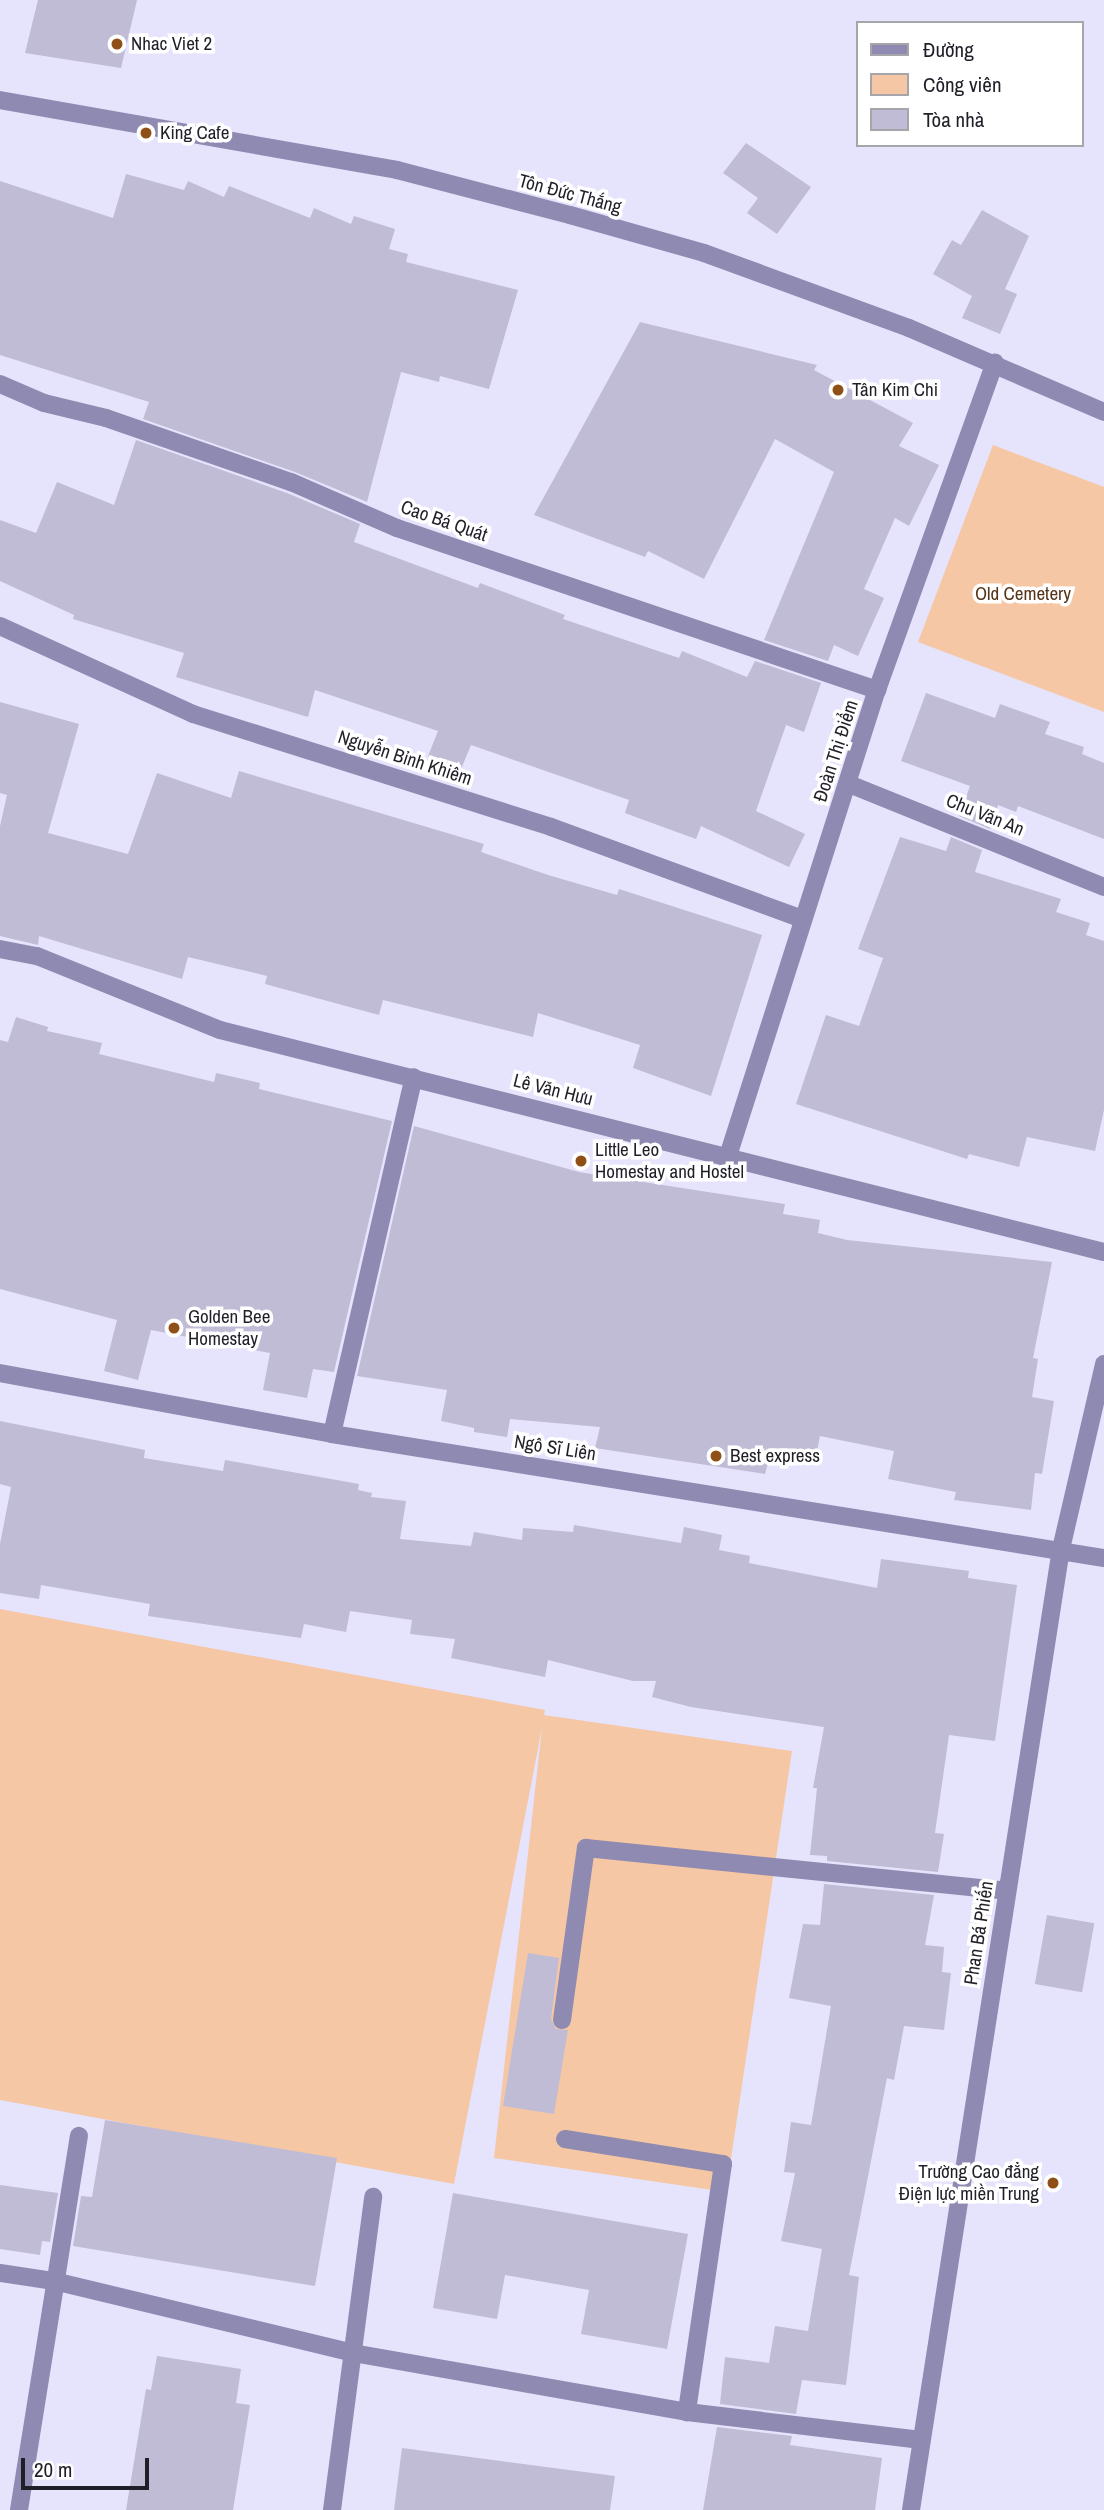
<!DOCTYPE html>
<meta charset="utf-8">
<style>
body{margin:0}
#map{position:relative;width:1104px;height:2510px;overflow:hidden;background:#e6e3fd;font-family:"Archivo Narrow",sans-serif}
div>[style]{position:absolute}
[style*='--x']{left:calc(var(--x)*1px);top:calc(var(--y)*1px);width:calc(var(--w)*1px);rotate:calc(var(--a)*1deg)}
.green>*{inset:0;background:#f5c7a5}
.building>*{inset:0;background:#c0bcd5;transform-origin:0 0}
.lane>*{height:18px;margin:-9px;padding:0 9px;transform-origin:9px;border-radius:9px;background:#8f8ab1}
.street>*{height:18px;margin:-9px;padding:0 9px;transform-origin:9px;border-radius:9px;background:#8f8ab1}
.dots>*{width:19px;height:19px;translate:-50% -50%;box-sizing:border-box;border:4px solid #fff;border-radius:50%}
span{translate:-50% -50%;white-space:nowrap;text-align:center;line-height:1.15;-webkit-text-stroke:7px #fff;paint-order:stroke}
.poi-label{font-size:19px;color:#201f28}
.left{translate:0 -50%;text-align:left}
.right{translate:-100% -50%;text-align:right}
.street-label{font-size:19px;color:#201f28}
.park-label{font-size:19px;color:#563419}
.legend{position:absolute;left:856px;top:21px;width:228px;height:126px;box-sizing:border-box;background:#fff;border:2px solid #a6a5a9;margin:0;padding:9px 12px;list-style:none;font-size:21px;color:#201f28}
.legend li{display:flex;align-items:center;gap:14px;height:35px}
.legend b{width:35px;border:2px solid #a6a5a9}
.scale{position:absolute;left:21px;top:2458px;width:128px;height:32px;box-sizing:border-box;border:4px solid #201f28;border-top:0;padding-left:9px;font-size:21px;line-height:24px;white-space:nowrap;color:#201f28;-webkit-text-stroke:5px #fff;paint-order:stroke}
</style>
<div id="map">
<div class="green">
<i style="clip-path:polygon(993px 445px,1104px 487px,1104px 712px,918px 642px)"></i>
<i style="clip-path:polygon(0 1609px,545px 1710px,544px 1715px,792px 1751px,726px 2192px,494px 2158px,542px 1728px,454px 2184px,0 2100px)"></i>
</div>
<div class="building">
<i style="clip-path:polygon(38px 0,137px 0,121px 68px,25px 53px)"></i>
<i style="clip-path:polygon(746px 143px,811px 187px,777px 234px,747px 213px,758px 198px,723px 173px)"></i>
<i style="clip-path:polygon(126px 174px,184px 190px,188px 181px,224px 197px,229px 186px,310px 218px,314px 208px,351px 224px,354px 216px,395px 229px,389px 249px,408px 254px,406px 262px,518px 290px,489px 389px,440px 376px,439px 382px,401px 372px,367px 502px,295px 472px,143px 419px,149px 402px,0 355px,0 181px,113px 218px)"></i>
<i style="clip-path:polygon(982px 210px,1029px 236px,1005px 289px,1017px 294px,1000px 334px,962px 318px,972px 296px,933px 274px,952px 240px,961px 245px)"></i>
<i style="clip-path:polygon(640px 322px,817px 365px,814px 370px,913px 423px,899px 446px,939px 465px,909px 526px,895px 518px,864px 589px,884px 598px,858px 656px,834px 645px,828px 661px,764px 640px,834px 472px,775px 439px,704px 579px,648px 551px,645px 557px,534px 515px)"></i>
<i style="clip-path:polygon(136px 440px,287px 493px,360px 524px,354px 542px,478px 588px,480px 583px,565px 615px,563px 619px,679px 658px,682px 651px,747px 677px,755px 661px,821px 683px,804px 732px,786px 725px,756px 811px,805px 834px,789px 867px,701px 826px,696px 839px,641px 819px,625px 813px,629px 800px,471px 745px,461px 769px,428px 756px,438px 731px,315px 690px,308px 717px,176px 677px,184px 653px,73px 619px,74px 615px,0 581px,0 520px,36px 533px,57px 482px,114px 505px)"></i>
<i style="clip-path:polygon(926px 693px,995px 718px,1000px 704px,1050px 722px,1045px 734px,1084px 747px,1082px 754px,1104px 763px,1104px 839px,1018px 806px,1016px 812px,998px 805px,990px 829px,959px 816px,970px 786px,901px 761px)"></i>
<i style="clip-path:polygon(0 702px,79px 724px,48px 833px,128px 854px,157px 773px,231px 798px,239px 771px,484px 844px,481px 852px,548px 875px,617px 895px,619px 889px,762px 935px,711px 1096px,633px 1068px,640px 1045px,538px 1013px,533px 1037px,383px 1000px,379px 1015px,265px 984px,267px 976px,188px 957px,182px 979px,39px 936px,38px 945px,0 936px,0 826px,7px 795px,0 793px)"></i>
<i style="clip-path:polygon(900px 837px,946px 851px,951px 837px,982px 850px,975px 872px,1061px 899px,1056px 912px,1090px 923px,1086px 935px,1104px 941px,1104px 1110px,1095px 1151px,1027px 1137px,1019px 1167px,969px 1154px,967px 1159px,796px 1104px,826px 1015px,859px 1026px,883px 958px,858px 949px)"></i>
<i style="clip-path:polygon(16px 1017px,48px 1027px,47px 1031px,102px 1043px,99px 1054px,214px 1082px,216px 1073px,260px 1083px,259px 1089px,392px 1121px,334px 1372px,313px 1369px,307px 1398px,263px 1390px,270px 1353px,151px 1330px,138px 1380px,104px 1371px,117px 1320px,0 1289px,0 1040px,8px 1042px)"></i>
<i style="clip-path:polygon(414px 1126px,579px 1172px,785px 1204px,783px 1214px,820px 1220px,818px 1233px,847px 1240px,1052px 1262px,1033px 1358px,1038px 1359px,1032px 1397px,1054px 1401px,1042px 1474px,1035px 1473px,1031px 1510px,954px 1500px,956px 1492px,888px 1479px,894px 1451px,820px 1436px,816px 1456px,772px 1448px,765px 1474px,595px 1448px,600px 1427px,510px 1419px,507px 1437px,474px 1432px,474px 1428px,441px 1421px,447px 1390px,357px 1376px)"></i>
<i style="clip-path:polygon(0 1421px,145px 1450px,144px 1458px,223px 1471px,225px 1460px,359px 1484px,358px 1490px,372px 1493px,371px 1497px,406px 1501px,400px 1539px,471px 1546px,474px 1532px,522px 1540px,523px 1528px,573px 1532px,574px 1525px,681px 1543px,684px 1527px,722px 1535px,719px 1550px,750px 1556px,749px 1563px,877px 1588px,881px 1559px,969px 1571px,968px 1578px,1017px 1585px,995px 1741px,949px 1735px,935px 1833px,944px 1834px,938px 1872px,827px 1861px,827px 1856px,810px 1855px,817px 1788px,813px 1788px,824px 1727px,691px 1707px,652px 1697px,656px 1681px,633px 1681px,548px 1660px,545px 1677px,451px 1658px,455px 1639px,410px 1634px,412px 1620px,350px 1611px,346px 1632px,304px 1624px,301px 1638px,148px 1616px,150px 1604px,41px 1585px,39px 1599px,0 1593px,0 1544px,11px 1487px,0 1484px)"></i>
<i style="clip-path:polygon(824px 1884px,934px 1895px,925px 1945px,944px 1947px,942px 1972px,951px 1973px,944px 2030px,904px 2026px,894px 2080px,887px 2078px,849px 2275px,859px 2277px,846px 2385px,802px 2380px,796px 2414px,720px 2404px,725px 2357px,769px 2363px,775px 2326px,808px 2331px,822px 2249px,781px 2241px,795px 2173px,784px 2172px,791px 2122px,811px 2125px,831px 2006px,789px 1998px,803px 1924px,820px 1925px)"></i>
<i style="left:1047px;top:1915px;width:48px;height:70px;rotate:10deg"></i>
<i style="clip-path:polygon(528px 1953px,559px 1958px,551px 2019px,556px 2029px,568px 2030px,554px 2114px,503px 2106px)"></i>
<i style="clip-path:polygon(105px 2120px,337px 2158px,315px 2286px,73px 2246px,81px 2196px,92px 2197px)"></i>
<i style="clip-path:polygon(0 2185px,58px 2193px,50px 2242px,42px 2241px,40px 2255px,0 2249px)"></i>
<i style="clip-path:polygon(453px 2193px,688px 2234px,667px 2349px,581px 2334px,589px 2290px,505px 2275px,497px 2319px,433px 2308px)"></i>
<i style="clip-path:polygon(157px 2356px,241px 2369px,236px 2403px,250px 2405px,233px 2510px,126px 2510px,146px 2389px,151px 2390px)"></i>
<i style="clip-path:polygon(717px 2427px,792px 2436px,790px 2445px,882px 2458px,875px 2510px,703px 2510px)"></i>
<i style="clip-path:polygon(402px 2448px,615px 2476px,610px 2510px,394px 2510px)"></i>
</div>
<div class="lane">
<i style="--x:562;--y:2020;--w:174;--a:-82.1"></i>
<i style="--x:586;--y:1848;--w:423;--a:5.8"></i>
<i style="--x:565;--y:2139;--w:160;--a:9"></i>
<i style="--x:723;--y:2164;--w:251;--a:98.3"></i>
<i style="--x:0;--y:2273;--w:55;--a:8.4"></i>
<i style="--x:54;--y:2281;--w:308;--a:13.5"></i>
<i style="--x:353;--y:2353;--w:339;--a:10"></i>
<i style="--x:687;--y:2412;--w:236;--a:6.8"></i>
<i style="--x:19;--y:2510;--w:379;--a:-80.9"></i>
<i style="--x:332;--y:2510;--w:316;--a:-82.5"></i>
</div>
<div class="street">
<i style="--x:0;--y:100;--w:403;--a:10"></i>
<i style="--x:397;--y:170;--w:179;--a:14.6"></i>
<i style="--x:570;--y:215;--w:139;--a:15.8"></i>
<i style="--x:704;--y:253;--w:218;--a:20.1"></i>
<i style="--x:909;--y:328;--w:212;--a:23.3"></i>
<i style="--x:0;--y:384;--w:48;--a:23.4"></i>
<i style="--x:44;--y:403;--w:64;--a:13.6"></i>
<i style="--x:106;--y:418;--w:196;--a:19.1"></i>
<i style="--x:291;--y:482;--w:116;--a:23.5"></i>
<i style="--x:397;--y:528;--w:507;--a:18.65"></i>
<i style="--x:0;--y:626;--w:212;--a:24.5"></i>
<i style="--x:193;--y:714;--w:375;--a:17.5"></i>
<i style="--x:551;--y:827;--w:267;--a:20.1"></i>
<i style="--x:849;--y:784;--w:275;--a:22"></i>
<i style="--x:0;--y:949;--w:38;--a:11"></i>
<i style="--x:37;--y:956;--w:197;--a:22"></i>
<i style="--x:220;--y:1030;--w:911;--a:14.1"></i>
<i style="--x:728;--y:1156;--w:489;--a:-72.3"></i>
<i style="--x:877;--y:690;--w:348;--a:-70.2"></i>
<i style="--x:0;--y:1373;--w:338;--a:10.4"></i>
<i style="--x:332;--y:1434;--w:782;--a:9.13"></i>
<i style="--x:332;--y:1434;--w:366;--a:-77.1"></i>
<i style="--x:911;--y:2510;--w:973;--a:-81.13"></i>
<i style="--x:1061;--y:1549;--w:190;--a:-76.9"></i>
</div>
<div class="dots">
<i style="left:117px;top:44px;background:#8f5017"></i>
<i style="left:146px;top:133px;background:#8f5017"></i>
<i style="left:838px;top:390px;background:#8f5017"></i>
<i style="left:581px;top:1161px;background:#8f5017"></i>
<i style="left:174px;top:1328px;background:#8f5017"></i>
<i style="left:716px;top:1456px;background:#8f5017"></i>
<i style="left:1053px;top:2183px;background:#8f5017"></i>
</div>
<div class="poi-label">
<span class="left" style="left:131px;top:44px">Nhac Viet 2</span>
<span class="left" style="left:160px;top:133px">King Cafe</span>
<span class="left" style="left:852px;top:390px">Tân Kim Chi</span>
<span class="left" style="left:595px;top:1161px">Little Leo<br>Homestay and Hostel</span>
<span class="left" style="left:188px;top:1328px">Golden Bee<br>Homestay</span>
<span class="left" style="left:730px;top:1456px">Best express</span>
<span class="right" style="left:1039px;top:2183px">Trường Cao đẳng<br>Điện lực miền Trung</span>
</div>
<div class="street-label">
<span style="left:570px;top:194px;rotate:15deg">Tôn Đức Thắng</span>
<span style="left:444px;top:521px;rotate:19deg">Cao Bá Quát</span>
<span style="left:836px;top:751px;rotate:-72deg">Đoàn Thị Điểm</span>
<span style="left:405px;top:758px;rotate:18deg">Nguyễn Bỉnh Khiêm</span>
<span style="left:985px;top:815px;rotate:22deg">Chu Văn An</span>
<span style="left:553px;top:1090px;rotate:14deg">Lê Văn Hưu</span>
<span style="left:555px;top:1448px;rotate:9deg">Ngô Sĩ Liên</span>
<span style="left:979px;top:1933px;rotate:-81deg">Phan Bá Phiến</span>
</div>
<div class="park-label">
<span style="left:1023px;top:594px">Old Cemetery</span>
</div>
<ul class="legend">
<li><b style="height:9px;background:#8f8ab1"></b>Đường</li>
<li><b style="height:19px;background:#f5c7a5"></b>Công viên</li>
<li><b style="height:19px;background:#c0bcd5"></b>Tòa nhà</li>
</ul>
<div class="scale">20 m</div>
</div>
